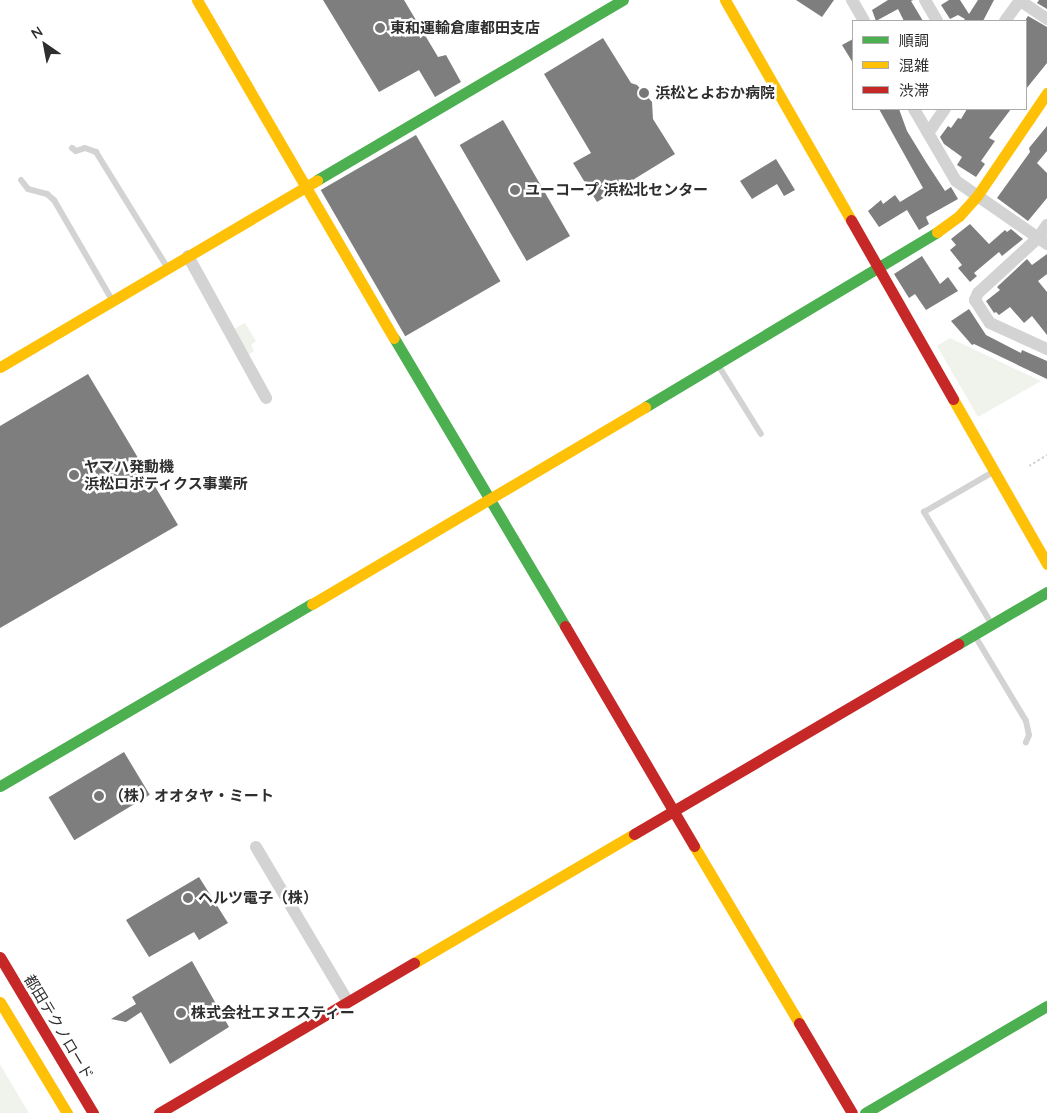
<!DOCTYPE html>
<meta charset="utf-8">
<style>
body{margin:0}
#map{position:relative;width:1047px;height:1113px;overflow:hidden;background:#fff;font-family:Quicksand,"Noto Sans JP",sans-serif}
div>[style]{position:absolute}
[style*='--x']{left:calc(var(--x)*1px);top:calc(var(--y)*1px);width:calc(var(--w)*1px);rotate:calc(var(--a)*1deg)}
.green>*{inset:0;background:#f0f3ec}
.building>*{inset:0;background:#7e7e7e;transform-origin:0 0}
.path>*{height:2px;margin-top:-1px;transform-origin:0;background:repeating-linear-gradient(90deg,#d3d3d3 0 2.5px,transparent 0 5px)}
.lane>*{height:6px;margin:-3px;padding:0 3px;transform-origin:3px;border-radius:3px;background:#d3d3d3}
.street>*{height:12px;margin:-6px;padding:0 6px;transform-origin:6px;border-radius:6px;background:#d3d3d3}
.fast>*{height:11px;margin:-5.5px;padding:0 5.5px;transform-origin:5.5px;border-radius:5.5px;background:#4caf50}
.slow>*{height:11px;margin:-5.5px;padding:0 5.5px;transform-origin:5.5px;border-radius:5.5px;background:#ffc107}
.jam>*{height:11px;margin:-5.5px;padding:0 5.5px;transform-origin:5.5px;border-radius:5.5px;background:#c62828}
.dots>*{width:14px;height:14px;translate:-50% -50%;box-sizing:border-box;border:2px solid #fff;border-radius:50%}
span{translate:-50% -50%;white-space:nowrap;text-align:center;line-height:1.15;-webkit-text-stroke:5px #fff;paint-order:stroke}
.poi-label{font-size:15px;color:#2e2e2e;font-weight:700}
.left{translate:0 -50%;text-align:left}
.street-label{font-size:15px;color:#2e2e2e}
.legend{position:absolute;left:852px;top:20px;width:175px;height:90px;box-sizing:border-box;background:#fff;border:1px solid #ababab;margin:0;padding:6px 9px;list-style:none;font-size:15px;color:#2e2e2e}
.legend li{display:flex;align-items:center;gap:10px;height:25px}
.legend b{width:25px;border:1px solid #ababab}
.north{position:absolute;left:20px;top:20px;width:50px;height:50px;-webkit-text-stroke:4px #fff;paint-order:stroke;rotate:327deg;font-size:14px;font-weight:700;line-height:20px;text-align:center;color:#2e2e2e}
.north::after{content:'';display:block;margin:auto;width:18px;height:22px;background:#2e2e2e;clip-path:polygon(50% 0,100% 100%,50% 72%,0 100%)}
</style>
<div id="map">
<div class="green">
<i style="clip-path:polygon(245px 323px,256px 341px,251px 345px,254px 351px,246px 356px,232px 330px)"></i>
<i style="clip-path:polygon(950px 338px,1041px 381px,978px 417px,937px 346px)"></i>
<i style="clip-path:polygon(0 1064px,1px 1066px,29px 1113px,0 1113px)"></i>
</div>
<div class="building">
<i style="clip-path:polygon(323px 0,404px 0,438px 57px,446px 55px,461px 82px,435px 97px,419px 70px,379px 92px)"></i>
<i style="clip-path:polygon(796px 0,834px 0,822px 17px)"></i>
<i style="clip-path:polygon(888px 0,913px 0,911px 1px,923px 21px,904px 21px,898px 9px,876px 21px,872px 10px)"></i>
<i style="clip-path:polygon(949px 0,960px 0,969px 14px,978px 0,994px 0,983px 21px,963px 21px,965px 19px,958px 15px,950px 19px,941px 5px)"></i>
<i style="clip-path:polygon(1039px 0,1047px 0,1047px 9px,1037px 3px)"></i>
<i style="clip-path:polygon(1028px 16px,1047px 27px,1047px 63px,1026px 89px,1026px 19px)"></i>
<i style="clip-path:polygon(603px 38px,631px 83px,637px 85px,652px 102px,653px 119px,675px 154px,597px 202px,573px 163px,591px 153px,544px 74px)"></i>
<i style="clip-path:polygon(853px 39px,853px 63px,842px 45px)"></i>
<i style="clip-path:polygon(879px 109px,899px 109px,907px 131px,926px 162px,945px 191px,951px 187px,958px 199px,926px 217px,929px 224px,919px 230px,907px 210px,879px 227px,868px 211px,881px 200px,883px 204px,895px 195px,900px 202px,923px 188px)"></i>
<i style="clip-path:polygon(967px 109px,1011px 109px,989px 138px,995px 141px,981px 161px,985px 164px,976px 177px,957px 165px,962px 157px,944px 144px,940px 137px,948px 126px,951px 128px,958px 118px,961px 119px)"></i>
<i style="left:503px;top:120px;width:134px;height:50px;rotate:60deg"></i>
<i style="clip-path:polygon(1047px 126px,1047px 151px,1037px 163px,1047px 173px,1047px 198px,1028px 221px,997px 198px,1030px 152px,1029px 148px)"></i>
<i style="left:416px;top:135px;width:169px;height:110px;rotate:60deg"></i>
<i style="clip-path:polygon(776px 159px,795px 190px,784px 196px,777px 184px,752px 199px,740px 181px)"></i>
<i style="clip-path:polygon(970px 224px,989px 244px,1005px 230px,1007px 232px,1011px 229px,1023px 239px,1002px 256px,999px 252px,974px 273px,977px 276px,970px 282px,958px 268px,962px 265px,950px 250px,956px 245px,951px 239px)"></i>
<i style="clip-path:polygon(1047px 254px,1047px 274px,1038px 281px,1047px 292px,1047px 335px,1032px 316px,1024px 323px,1010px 307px,999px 315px,996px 312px,994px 313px,986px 301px,1000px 290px,997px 287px,1027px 259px,1032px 265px)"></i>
<i style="clip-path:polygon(922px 256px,940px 284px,948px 277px,958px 291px,926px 310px,915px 294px,909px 298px,894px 274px)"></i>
<i style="clip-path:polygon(969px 309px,986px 335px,1021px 353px,1022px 350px,1047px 361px,1047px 379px,974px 344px,972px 345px,951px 321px)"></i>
<i style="clip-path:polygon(88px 374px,178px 525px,0 628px,0 426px)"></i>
<i style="left:124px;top:752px;width:50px;height:88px;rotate:59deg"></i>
<i style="clip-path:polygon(199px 877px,228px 923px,199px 940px,194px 932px,149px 957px,126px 920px)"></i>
<i style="clip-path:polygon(192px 961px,229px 1027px,170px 1064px,141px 1012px,126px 1022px,111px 1019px,136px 1004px,132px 997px)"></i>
</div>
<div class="path">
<i style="--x:1029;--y:466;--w:21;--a:-31"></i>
</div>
<div class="lane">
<i style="--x:72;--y:148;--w:5;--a:37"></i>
<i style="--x:76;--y:151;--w:9;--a:-18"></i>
<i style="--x:85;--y:148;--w:12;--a:20"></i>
<i style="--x:96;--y:152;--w:135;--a:58.3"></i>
<i style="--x:21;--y:180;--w:11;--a:52"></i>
<i style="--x:28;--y:189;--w:20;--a:15"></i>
<i style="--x:47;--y:194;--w:9;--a:41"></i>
<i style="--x:54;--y:200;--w:116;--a:59.9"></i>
<i style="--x:718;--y:365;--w:81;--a:58.1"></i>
<i style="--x:991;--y:623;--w:130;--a:-121.1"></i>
<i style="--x:924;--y:512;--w:80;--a:-30.1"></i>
<i style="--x:975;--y:636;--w:99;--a:59"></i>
<i style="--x:1026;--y:721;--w:14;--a:78"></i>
<i style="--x:1029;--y:735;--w:8;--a:113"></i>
</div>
<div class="street">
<i style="--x:852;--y:0;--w:24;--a:60"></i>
<i style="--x:925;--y:0;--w:24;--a:60"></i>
<i style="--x:1019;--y:0;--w:34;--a:34"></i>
<i style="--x:1005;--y:21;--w:26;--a:-54"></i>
<i style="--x:914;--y:109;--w:83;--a:59.7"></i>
<i style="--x:956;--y:181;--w:111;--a:34.7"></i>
<i style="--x:928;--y:133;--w:29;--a:-55"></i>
<i style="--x:1047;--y:225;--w:16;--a:125"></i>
<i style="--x:1038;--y:238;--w:81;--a:137.5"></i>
<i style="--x:978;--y:293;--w:8;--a:113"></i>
<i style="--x:975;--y:300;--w:27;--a:57"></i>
<i style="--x:990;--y:323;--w:63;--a:24.5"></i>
<i style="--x:188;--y:256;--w:162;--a:61.2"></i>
<i style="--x:256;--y:847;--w:180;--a:59.3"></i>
</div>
<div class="fast">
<i style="--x:317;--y:180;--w:355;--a:-30.5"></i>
<i style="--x:394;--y:338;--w:335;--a:59.3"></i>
<i style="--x:645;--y:407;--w:340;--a:-30.9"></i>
<i style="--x:958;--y:644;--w:103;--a:-30.3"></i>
<i style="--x:0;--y:786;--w:361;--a:-30.3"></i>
<i style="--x:865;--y:1113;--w:211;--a:-30.5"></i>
</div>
<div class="slow">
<i style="--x:197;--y:0;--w:391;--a:59.8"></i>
<i style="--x:725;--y:0;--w:254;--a:60.2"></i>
<i style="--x:937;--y:232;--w:27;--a:-36"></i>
<i style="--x:959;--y:216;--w:27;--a:-48"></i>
<i style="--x:977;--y:196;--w:125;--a:-55.8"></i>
<i style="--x:0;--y:367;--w:368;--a:-30.5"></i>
<i style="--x:953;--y:399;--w:190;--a:60.3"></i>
<i style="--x:312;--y:604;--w:387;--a:-30.6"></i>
<i style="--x:694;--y:846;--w:206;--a:59.3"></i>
<i style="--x:414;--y:963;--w:255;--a:-30.4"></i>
<i style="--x:0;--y:1002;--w:130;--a:58.9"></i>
</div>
<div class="jam">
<i style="--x:851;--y:220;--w:206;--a:60.3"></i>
<i style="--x:565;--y:626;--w:255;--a:59.6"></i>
<i style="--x:634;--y:834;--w:376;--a:-30.4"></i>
<i style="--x:0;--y:957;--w:182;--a:59.2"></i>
<i style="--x:799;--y:1023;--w:104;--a:59.5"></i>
<i style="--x:159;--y:1113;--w:296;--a:-30.5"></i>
</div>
<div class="dots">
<i style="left:380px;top:28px;background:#777"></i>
<i style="left:644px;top:93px;background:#777"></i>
<i style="left:515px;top:190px;background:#777"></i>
<i style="left:74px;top:475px;background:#777"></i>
<i style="left:99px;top:796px;background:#777"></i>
<i style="left:188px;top:898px;background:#777"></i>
<i style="left:181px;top:1013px;background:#777"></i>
</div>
<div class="poi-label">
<span class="left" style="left:390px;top:28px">東和運輸倉庫都田支店</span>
<span class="left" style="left:655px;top:93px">浜松とよおか病院</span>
<span class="left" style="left:525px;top:190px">ユーコープ 浜松北センター</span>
<span class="left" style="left:84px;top:475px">ヤマハ発動機<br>浜松ロボティクス事業所</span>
<span class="left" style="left:109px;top:796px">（株）オオタヤ・ミート</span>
<span class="left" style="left:198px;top:898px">ヘルツ電子（株）</span>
<span class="left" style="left:191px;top:1013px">株式会社エヌエスティー</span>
</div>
<div class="street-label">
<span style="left:59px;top:1027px;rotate:59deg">都田テクノロード</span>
</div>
<ul class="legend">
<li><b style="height:6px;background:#4caf50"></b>順調</li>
<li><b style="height:6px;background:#ffc107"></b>混雑</li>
<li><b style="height:6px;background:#c62828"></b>渋滞</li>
</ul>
<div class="north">N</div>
</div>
